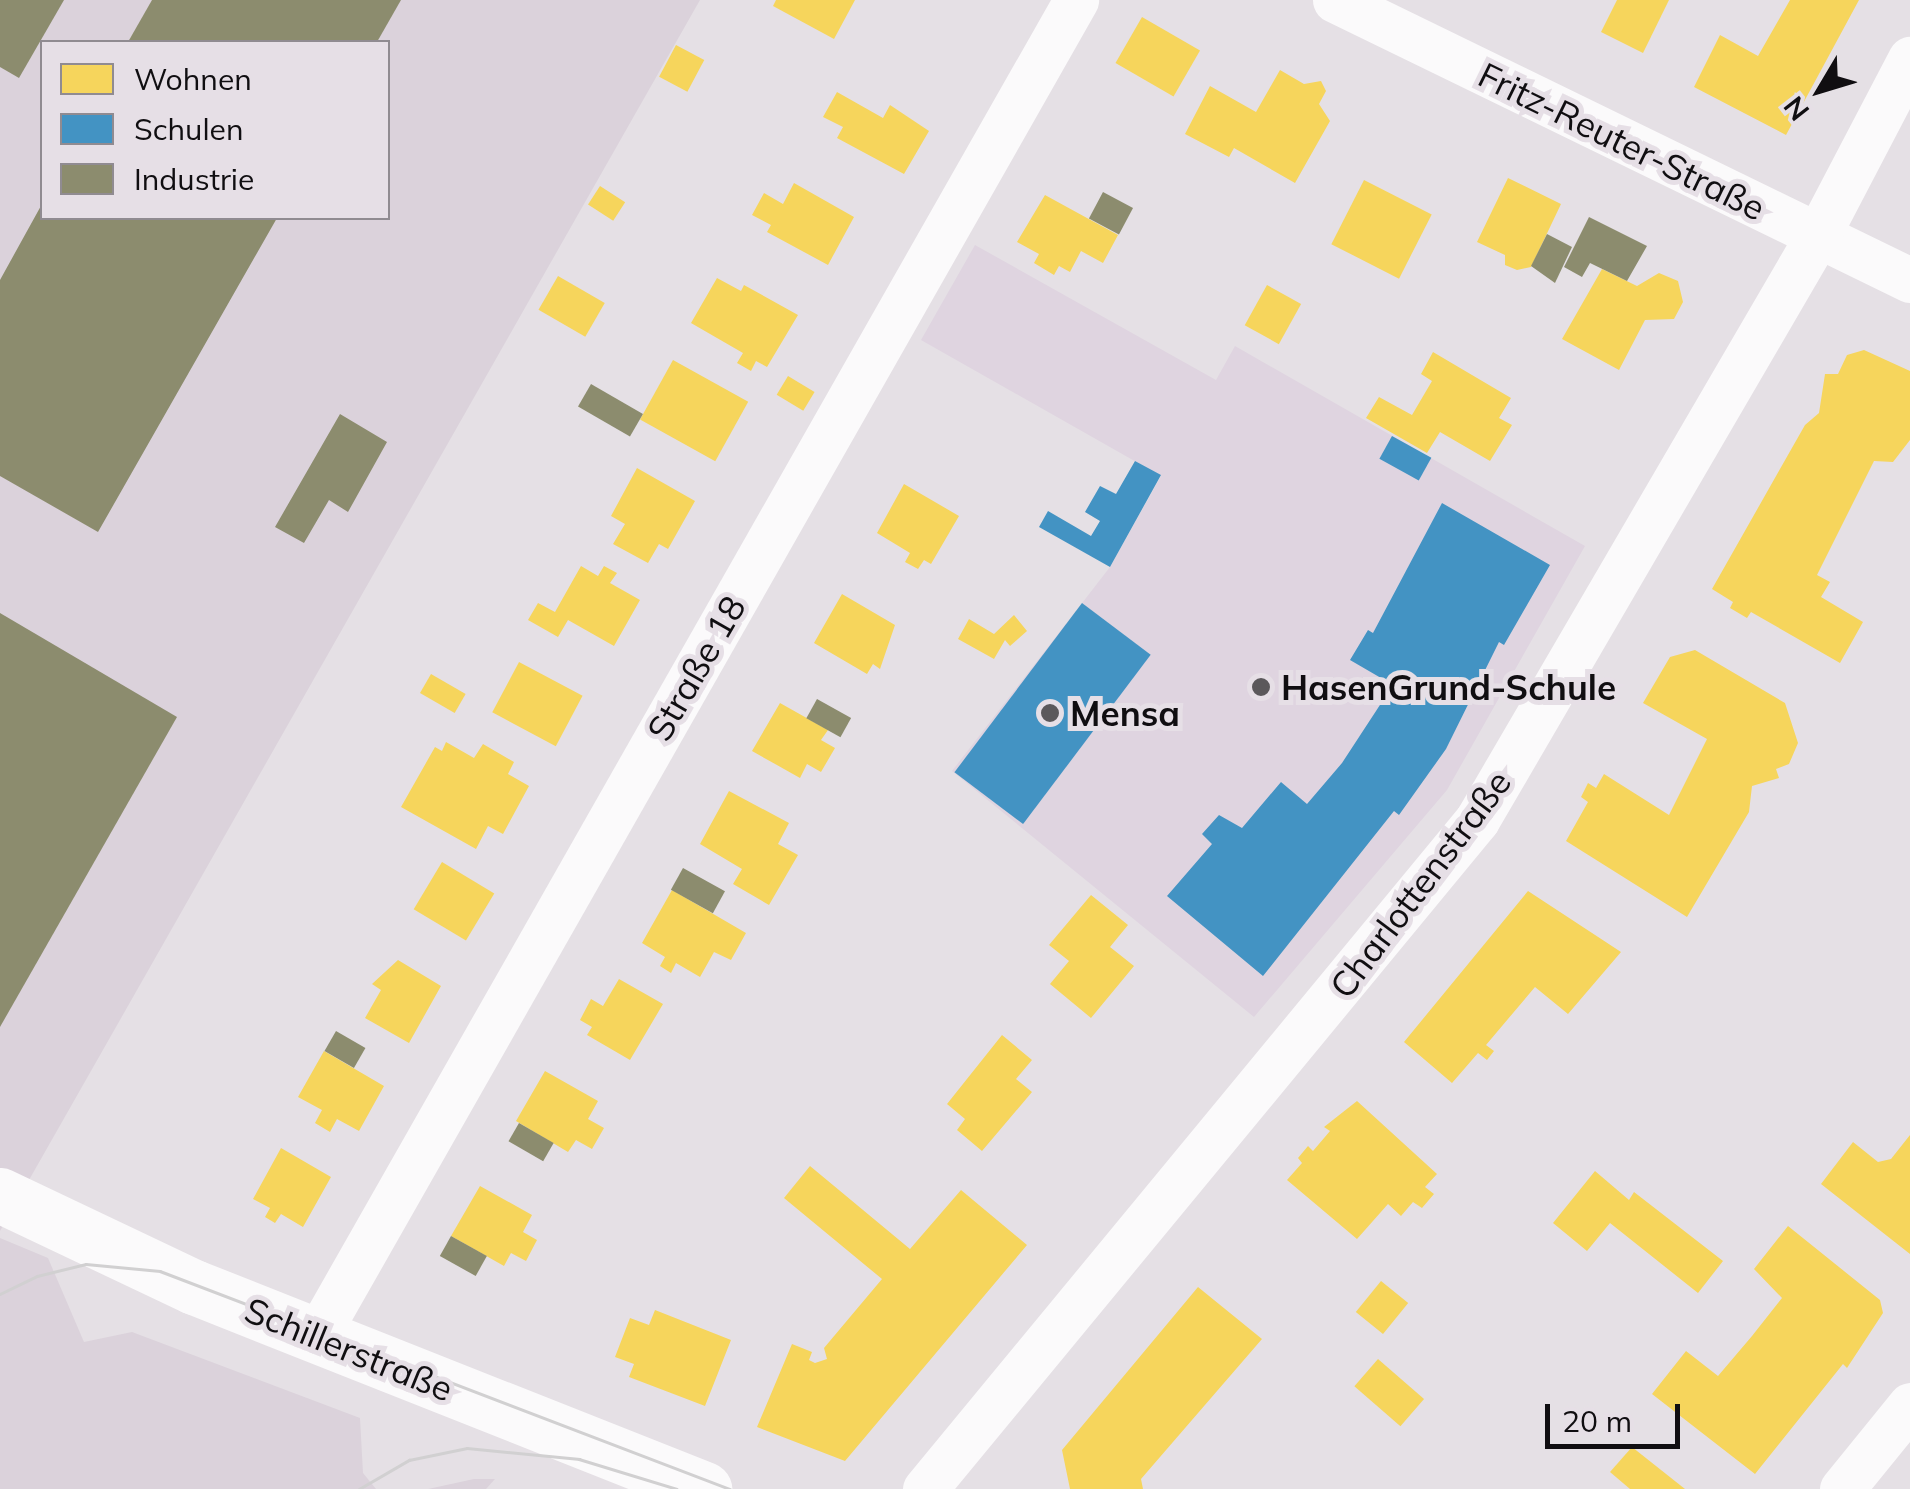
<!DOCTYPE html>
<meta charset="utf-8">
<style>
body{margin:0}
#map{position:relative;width:1910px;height:1489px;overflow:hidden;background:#e5e0e5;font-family:Mulish,sans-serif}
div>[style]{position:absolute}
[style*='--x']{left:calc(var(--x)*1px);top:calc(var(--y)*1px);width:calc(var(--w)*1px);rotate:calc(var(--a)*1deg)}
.built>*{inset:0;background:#dbd2db}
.education>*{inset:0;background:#dfd4e0}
.homes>*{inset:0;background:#f6d55c;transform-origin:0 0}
.schools>*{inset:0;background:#4393c3;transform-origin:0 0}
.industry>*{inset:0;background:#8c8c6e;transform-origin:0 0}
.minor>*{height:45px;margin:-22.5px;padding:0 22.5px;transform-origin:22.5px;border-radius:22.5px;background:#fbfafb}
.tertiary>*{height:55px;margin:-27.5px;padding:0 27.5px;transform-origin:27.5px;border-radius:27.5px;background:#fbfafb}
.tram>*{height:2.5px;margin:-1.25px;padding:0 1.25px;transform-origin:1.25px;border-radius:1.25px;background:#d1d0d1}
.dots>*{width:28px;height:28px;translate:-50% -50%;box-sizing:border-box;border:5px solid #e6dfe6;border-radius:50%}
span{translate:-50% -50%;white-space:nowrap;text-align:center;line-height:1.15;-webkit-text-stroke:10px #e6dfe6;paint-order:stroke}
.street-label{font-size:35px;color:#100e11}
.poi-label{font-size:35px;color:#100e11;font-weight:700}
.left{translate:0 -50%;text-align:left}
.legend{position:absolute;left:40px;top:40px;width:350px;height:180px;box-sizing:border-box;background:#e6dfe6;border:2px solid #908b91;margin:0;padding:12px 18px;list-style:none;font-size:30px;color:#100e11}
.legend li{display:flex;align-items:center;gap:20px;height:50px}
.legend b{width:50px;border:2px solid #908b91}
.north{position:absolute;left:1770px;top:40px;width:100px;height:100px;-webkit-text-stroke:8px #e6dfe6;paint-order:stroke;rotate:232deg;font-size:28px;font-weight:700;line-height:40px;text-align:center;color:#100e11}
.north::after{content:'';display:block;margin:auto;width:35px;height:45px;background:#100e11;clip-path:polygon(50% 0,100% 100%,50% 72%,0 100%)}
.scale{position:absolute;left:1545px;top:1404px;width:135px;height:45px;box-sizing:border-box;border:5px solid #100e11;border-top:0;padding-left:12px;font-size:30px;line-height:35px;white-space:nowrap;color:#100e11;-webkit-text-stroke:8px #e6dfe6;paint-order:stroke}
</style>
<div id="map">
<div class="built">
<i style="clip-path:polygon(evenodd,0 0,700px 0,0 1231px,0 0,42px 42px,388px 42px,388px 218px,42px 218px,42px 42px)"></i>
<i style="clip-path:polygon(0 1238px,48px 1258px,84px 1342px,132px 1332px,360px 1418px,363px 1473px,376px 1489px,0 1489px)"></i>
<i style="clip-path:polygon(474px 1479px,495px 1479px,486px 1489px,428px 1489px)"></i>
</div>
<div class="education">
<i style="clip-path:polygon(975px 245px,1216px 380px,1235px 346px,1585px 546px,1447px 790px,1254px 1017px,952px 771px,1110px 567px,1161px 476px,921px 340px)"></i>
</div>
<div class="homes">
<i style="clip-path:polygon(776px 0,855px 0,834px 39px,773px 6px)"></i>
<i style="clip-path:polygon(1617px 0,1669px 0,1643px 53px,1601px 32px)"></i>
<i style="clip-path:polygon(1859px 0,1786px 135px,1694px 87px,1720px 35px,1758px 56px,1790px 0)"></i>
<i style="left:1142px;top:17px;width:67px;height:53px;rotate:30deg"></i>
<i style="left:676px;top:45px;width:32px;height:36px;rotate:28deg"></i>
<i style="clip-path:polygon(1280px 70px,1304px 84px,1321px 81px,1326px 91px,1319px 104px,1330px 121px,1295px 183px,1234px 148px,1229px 157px,1185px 134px,1210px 86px,1256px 112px)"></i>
<i style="clip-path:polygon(837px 92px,883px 118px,890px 105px,929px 131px,904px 174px,837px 138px,843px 127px,823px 117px)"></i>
<i style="clip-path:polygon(1508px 178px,1561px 204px,1531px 267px,1517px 270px,1505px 265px,1505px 255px,1477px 242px)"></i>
<i style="left:1364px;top:180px;width:76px;height:72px;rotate:27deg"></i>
<i style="clip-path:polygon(794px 183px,854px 217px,828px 265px,767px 232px,771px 225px,752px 215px,764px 193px,783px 204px)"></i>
<i style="left:600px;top:186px;width:30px;height:22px;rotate:33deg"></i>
<i style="clip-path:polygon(1045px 195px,1118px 235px,1103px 263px,1081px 251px,1070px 272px,1059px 266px,1054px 275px,1034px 263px,1039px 254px,1017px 242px)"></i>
<i style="clip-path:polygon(1602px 269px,1637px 286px,1659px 273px,1678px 281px,1683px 302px,1674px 319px,1645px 320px,1619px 370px,1562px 339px)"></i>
<i style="left:558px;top:276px;width:54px;height:39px;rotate:30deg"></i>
<i style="clip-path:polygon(717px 278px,741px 291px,744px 285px,798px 315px,767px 367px,756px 361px,751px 371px,737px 363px,743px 353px,691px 323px)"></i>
<i style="left:1267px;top:285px;width:39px;height:46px;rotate:29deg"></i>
<i style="clip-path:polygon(1864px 350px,1910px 371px,1910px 440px,1893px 462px,1874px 461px,1817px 575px,1830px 582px,1821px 597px,1863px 622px,1840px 663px,1751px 612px,1747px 618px,1730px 608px,1733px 602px,1712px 589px,1805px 425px,1819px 413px,1825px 374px,1838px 374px,1847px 355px)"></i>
<i style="clip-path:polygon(1433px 352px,1511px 398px,1499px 418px,1512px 425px,1490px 461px,1440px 432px,1427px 453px,1366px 418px,1379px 397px,1412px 415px,1432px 381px,1421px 374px)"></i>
<i style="left:673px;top:360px;width:86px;height:68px;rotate:29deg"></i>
<i style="left:788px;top:376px;width:31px;height:22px;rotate:31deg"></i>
<i style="clip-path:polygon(637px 468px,695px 501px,668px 549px,659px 544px,648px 563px,613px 544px,625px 524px,611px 516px)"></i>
<i style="clip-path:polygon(904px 484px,959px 516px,931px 564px,924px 560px,918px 569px,905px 562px,910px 553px,877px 533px)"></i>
<i style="clip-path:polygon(581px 566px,598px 576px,604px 566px,617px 573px,610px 583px,640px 600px,614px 646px,568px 620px,558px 637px,528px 620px,538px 603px,555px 612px)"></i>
<i style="clip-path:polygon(842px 594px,895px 625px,880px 669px,873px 664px,867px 674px,814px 643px)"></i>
<i style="clip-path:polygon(1014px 615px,1027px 631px,1010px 646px,1005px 640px,994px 659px,958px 639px,969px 619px,994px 634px)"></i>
<i style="clip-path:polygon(1695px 650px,1785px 703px,1798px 743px,1789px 764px,1776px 769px,1779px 778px,1752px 786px,1749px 812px,1687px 917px,1566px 841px,1588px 802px,1581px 797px,1588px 783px,1596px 788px,1604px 774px,1669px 815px,1707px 739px,1643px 703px,1670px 657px)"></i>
<i style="left:519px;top:662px;width:72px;height:57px;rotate:28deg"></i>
<i style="left:431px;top:674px;width:40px;height:22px;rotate:30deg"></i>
<i style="clip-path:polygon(780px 703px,828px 730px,821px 740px,835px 748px,821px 772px,807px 764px,800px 778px,752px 751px)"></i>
<i style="clip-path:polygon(446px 742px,474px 758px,483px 744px,514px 762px,508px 774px,529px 786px,503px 834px,488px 826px,476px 849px,401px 807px,435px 747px,442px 751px)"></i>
<i style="clip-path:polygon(729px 791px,789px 823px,778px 844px,798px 855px,769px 905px,733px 884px,742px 869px,700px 844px)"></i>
<i style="left:442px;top:862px;width:61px;height:55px;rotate:31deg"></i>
<i style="clip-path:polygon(672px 890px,746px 933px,731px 960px,714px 952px,700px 977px,676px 963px,671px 973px,660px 966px,665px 957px,642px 943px)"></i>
<i style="clip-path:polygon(1528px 891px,1621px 952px,1568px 1014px,1535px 987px,1486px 1045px,1494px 1051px,1487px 1060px,1478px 1053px,1452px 1083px,1404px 1042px)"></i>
<i style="clip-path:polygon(1091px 895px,1128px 925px,1110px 947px,1134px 966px,1091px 1018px,1050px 984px,1069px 961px,1049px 945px)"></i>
<i style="clip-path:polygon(398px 960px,441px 986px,409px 1043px,365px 1018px,381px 990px,372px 984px)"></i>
<i style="clip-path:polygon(619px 979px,663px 1004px,630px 1060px,587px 1035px,592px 1027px,580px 1020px,591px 999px,603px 1006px)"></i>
<i style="clip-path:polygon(1002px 1035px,1032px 1060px,1016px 1079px,1032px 1092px,982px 1151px,957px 1130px,965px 1119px,947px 1104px)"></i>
<i style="clip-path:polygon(324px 1051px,384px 1086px,359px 1131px,337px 1119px,330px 1132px,315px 1123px,322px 1110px,298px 1097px)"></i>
<i style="clip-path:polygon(545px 1071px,598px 1101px,588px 1119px,604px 1128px,592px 1149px,576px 1140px,568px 1152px,516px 1121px)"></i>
<i style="clip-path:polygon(1357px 1101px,1437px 1174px,1425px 1187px,1434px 1194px,1422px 1208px,1413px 1202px,1401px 1216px,1388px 1204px,1357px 1239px,1287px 1180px,1302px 1163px,1298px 1158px,1308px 1146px,1313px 1151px,1330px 1131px,1324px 1127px)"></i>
<i style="clip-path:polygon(1910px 1135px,1910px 1254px,1821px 1184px,1853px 1142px,1878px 1162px,1891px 1159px)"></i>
<i style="clip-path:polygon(281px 1148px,331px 1177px,303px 1227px,281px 1214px,275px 1223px,265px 1217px,270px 1208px,253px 1199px)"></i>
<i style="clip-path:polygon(810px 1166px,910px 1249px,961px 1190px,1027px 1245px,845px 1461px,757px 1427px,792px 1344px,812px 1352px,809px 1360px,815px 1363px,827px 1359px,824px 1348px,882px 1279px,784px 1198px)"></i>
<i style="clip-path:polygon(1595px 1171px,1629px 1200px,1634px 1192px,1723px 1261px,1698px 1293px,1610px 1223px,1587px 1251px,1553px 1223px)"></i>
<i style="clip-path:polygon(480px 1186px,532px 1215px,523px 1232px,537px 1240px,526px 1261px,511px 1253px,504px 1266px,451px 1236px)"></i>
<i style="clip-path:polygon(1788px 1226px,1880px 1300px,1883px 1313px,1847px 1368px,1843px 1364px,1755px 1474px,1652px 1394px,1686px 1351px,1718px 1376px,1752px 1336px,1782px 1298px,1754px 1269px)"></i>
<i style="left:1381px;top:1281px;width:35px;height:40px;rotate:39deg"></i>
<i style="clip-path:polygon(1198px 1287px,1262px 1339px,1141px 1479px,1143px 1489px,1070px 1489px,1062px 1450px)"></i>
<i style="clip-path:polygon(655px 1310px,731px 1340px,705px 1406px,629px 1377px,634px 1364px,615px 1357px,630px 1318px,649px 1325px)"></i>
<i style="left:1378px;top:1359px;width:61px;height:36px;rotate:41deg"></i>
<i style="clip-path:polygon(1632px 1447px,1685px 1489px,1630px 1489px,1610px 1472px)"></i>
</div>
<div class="schools">
<i style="left:1392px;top:436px;width:45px;height:26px;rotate:29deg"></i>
<i style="clip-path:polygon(1135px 461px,1161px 475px,1110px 567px,1039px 527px,1048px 511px,1091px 536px,1100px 521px,1085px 512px,1100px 486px,1116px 494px)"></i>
<i style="clip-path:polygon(1442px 503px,1550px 565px,1504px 645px,1499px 642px,1446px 749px,1399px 815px,1394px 811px,1263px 976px,1167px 896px,1212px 844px,1202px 834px,1219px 815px,1242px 828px,1281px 782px,1307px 804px,1342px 763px,1393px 685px,1350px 660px,1368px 630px,1373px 633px)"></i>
<i style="left:1082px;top:603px;width:86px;height:212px;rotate:37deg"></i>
</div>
<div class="industry">
<i style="clip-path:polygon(0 0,64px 0,19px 78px,0 67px)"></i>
<i style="clip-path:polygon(152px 0,401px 0,377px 42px,128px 42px)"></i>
<i style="left:1103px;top:192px;width:34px;height:30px;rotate:28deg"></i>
<i style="clip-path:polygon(42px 204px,42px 218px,277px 218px,98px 532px,0 476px,0 280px)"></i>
<i style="clip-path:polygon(1589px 217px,1647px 246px,1627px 281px,1590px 263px,1582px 277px,1564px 267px)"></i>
<i style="clip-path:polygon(1547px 234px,1572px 247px,1555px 283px,1531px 266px)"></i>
<i style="left:591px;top:384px;width:60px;height:26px;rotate:30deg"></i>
<i style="clip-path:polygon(340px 414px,387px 442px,348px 512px,329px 500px,304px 543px,275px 527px)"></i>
<i style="clip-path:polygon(0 613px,177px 717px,0 1027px)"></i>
<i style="left:817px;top:699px;width:39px;height:22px;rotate:29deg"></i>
<i style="left:683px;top:868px;width:48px;height:25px;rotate:29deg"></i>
<i style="left:336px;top:1031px;width:34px;height:23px;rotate:30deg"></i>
<i style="left:519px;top:1123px;width:40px;height:21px;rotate:30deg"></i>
<i style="left:451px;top:1236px;width:41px;height:23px;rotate:29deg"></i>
</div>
<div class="minor">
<i style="--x:1335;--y:0;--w:640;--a:25.96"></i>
<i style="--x:316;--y:1337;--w:1538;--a:-60.38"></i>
<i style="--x:925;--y:1489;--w:867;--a:-50.47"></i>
<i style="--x:1477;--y:820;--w:677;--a:-59.76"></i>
<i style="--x:1818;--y:235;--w:199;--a:-62.4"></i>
<i style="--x:1842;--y:1489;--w:108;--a:-51"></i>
</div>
<div class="tertiary">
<i style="--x:0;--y:1195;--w:215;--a:25.4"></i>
<i style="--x:194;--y:1287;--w:549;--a:21.61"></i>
</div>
<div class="tram">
<i style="--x:0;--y:1294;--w:41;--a:-25.9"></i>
<i style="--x:37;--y:1276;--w:50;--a:-13.8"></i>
<i style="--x:86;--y:1264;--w:74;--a:5.4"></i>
<i style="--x:160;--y:1271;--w:610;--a:20.93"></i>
<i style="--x:359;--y:1489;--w:58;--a:-30.1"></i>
<i style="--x:409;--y:1460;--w:59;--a:-11.7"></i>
<i style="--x:467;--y:1448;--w:113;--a:5.6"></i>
<i style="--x:579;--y:1459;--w:102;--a:17"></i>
</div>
<div class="dots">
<i style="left:1261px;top:687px;background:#5b585b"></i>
<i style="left:1050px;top:713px;background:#5b585b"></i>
</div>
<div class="street-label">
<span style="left:1622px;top:141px;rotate:26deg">Fritz-Reuter-Straße</span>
<span style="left:696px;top:668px;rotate:-60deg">Straße 18</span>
<span style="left:1420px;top:884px;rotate:-53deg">Charlottenstraße</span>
<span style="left:349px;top:1349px;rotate:22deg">Schillerstraße</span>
</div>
<div class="poi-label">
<span class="left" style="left:1281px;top:687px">HasenGrund-Schule</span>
<span class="left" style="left:1070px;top:713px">Mensa</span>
</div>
<ul class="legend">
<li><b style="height:28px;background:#f6d55c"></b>Wohnen</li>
<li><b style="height:28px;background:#4393c3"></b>Schulen</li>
<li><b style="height:28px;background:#8c8c6e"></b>Industrie</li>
</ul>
<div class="north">N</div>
<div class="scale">20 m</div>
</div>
